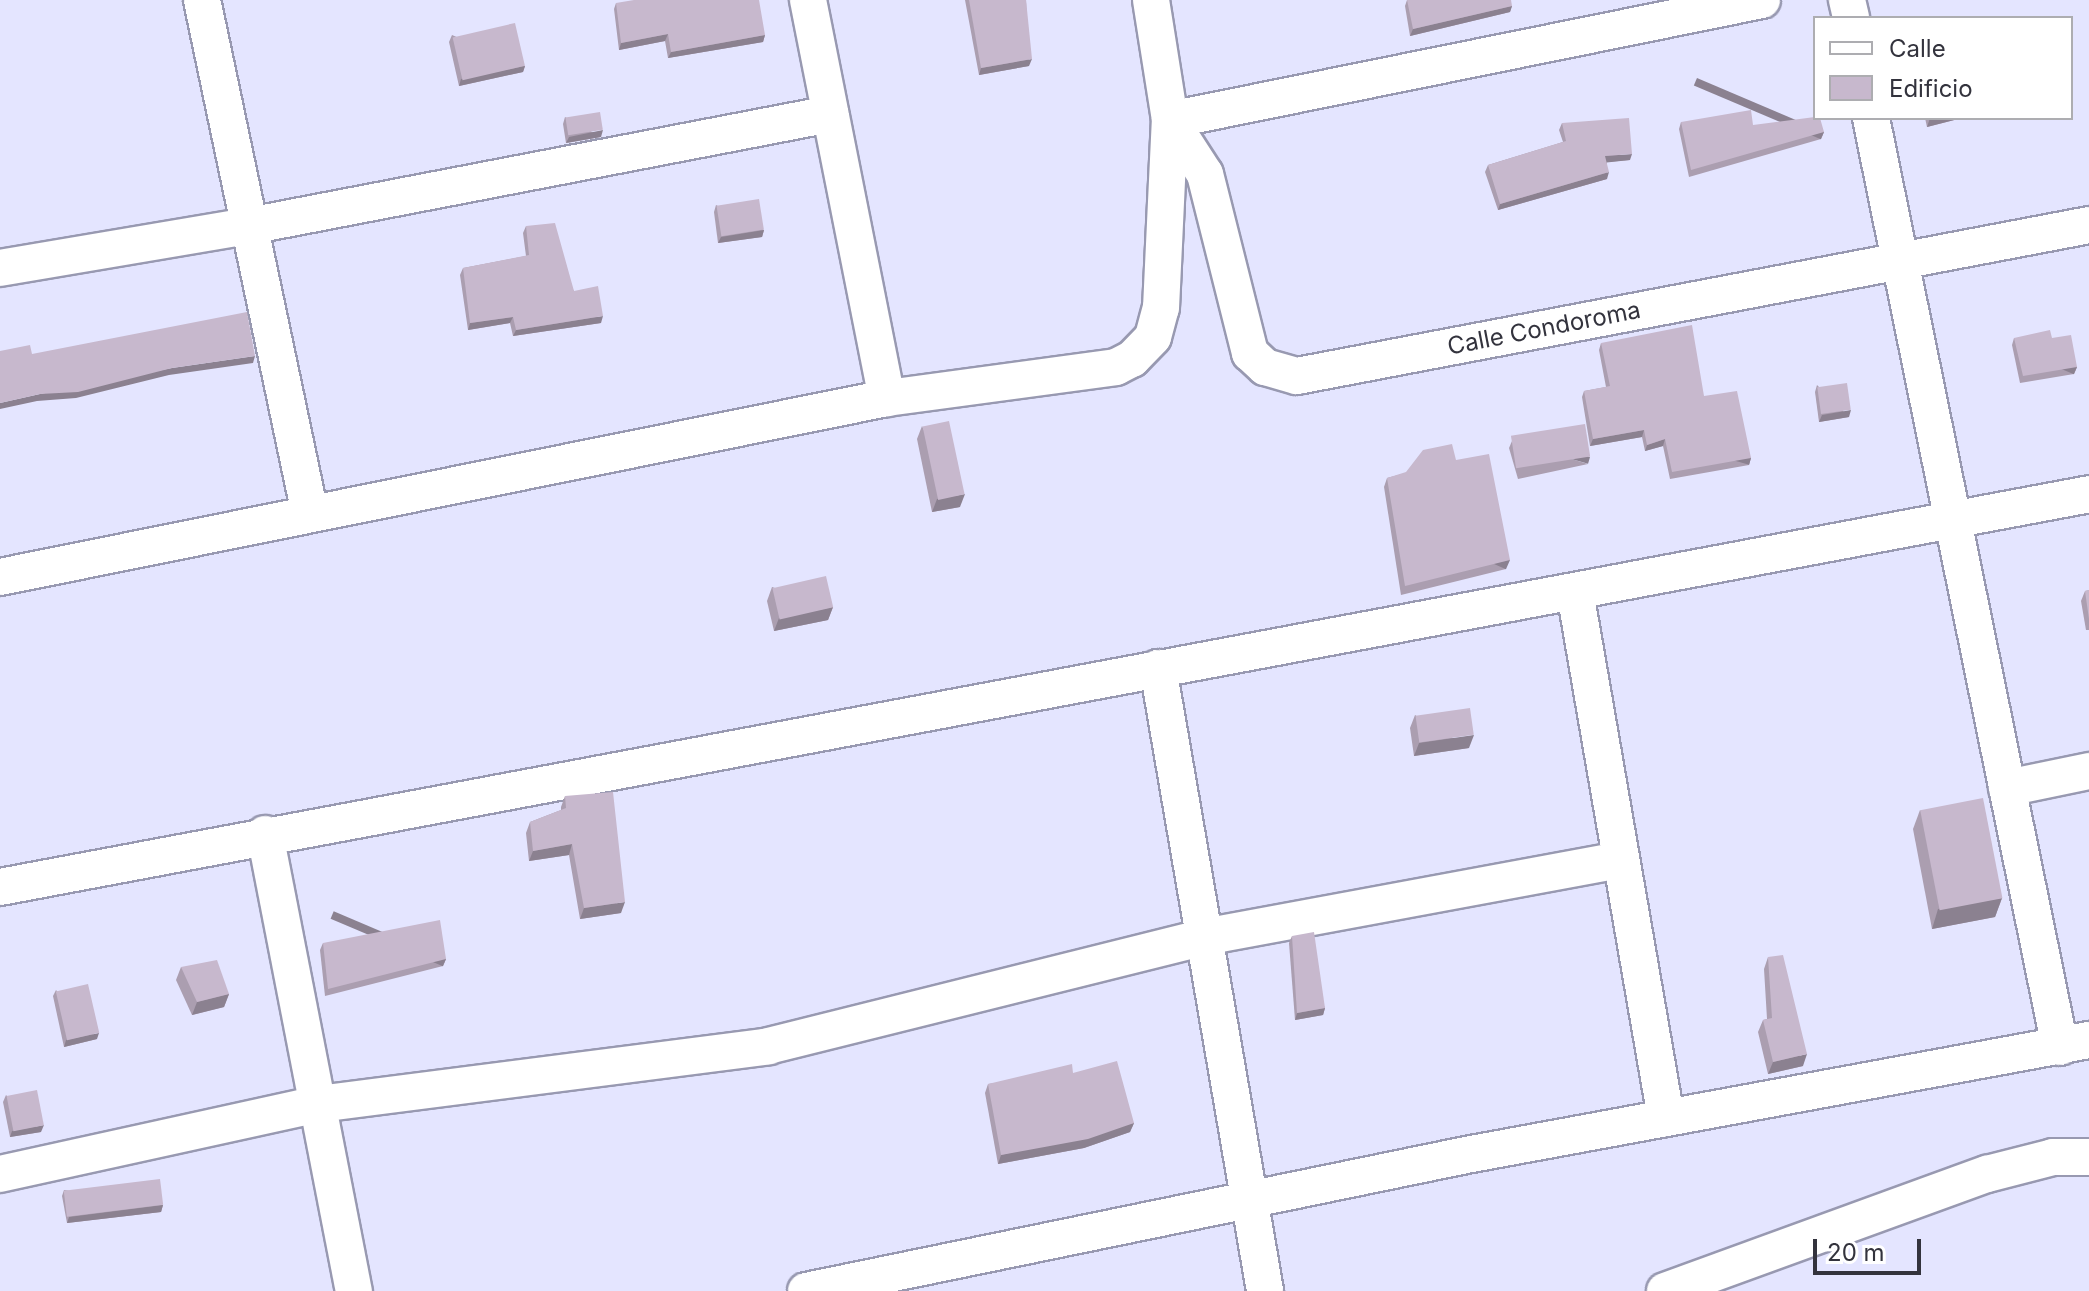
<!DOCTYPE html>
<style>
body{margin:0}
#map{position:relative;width:2089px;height:1291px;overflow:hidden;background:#e4e5ff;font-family:Inter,sans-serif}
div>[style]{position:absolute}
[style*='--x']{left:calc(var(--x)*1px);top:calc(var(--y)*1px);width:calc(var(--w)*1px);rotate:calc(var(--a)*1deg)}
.roads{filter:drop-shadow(2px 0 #9899b1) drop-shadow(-2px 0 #9899b1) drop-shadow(0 2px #9899b1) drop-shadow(0 -2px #9899b1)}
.street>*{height:36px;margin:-18px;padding:0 18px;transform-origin:18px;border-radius:18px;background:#fff}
.wall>*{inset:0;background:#ab9eb0}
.shaded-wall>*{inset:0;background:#8b8190;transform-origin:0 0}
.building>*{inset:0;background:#c7b8cd;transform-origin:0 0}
span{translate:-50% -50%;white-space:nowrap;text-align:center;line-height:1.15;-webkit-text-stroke:6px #fff;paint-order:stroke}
.street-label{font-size:24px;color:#33333d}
.legend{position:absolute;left:1813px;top:16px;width:260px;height:104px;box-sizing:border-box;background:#fff;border:2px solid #adadb1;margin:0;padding:10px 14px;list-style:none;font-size:24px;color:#33333d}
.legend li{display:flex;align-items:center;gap:16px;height:40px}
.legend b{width:40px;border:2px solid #adadb1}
.scale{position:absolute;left:1813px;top:1239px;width:108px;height:36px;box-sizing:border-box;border:4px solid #33333d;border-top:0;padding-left:10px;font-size:24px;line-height:28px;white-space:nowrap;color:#33333d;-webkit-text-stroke:6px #fff;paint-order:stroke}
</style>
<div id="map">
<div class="roads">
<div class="street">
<i style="--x:202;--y:0;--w:525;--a:78.13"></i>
<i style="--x:808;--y:0;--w:406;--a:78.8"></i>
<i style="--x:1847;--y:0;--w:18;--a:77"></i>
<i style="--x:1871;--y:118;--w:948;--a:78.5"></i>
<i style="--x:1170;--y:120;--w:64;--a:57.1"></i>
<i style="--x:1205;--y:174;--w:185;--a:75.9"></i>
<i style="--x:1250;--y:353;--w:21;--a:43"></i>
<i style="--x:1265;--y:367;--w:33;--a:16"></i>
<i style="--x:1297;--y:376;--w:806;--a:-10.79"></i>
<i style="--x:1170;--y:120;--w:604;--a:-11.46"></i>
<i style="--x:0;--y:268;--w:253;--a:-9.6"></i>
<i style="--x:249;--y:226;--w:592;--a:-10.91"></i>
<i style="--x:0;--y:577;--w:905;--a:-11.41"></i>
<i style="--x:887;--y:398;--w:231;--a:-7.7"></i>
<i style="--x:1116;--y:367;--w:18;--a:-27"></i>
<i style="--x:1132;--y:359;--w:30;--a:-46"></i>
<i style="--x:1153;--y:337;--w:30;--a:-75"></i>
<i style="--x:1161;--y:308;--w:188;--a:-87.3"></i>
<i style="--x:1170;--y:120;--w:121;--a:-99"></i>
<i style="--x:1575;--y:592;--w:534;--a:80.18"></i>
<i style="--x:1158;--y:668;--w:632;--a:80.25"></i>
<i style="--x:2007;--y:788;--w:84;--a:-11.7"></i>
<i style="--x:265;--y:834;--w:466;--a:79"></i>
<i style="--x:0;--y:887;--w:2126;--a:-10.65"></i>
<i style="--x:0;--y:1174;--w:326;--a:-12.4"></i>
<i style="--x:318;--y:1104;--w:454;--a:-7.3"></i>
<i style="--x:768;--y:1046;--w:449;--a:-14"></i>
<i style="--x:1204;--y:937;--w:424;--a:-10.5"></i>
<i style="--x:806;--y:1291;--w:674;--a:-11.64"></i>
<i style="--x:1466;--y:1155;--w:634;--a:-10.46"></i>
<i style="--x:1665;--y:1291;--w:343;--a:-20"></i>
<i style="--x:1987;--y:1174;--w:68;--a:-14.4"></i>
<i style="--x:2053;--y:1157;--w:36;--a:0"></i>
</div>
</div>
<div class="wall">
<i style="clip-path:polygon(965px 0,1026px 0,1029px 66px,979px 75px)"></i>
<i style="clip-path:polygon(1407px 0,1512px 6px,1510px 12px,1410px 36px,1405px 6px)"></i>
<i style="clip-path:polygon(616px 3px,765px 35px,763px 42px,668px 58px,665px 41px,619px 50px,614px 9px)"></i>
<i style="clip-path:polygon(452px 35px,525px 66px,523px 72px,459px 86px,449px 42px)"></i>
<i style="clip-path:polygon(565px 117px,601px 137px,566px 143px,563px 124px)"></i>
<i style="clip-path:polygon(1925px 118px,1962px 118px,1927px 127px)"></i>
<i style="clip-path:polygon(1681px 122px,1753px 125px,1824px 132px,1821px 139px,1689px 177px,1679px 129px)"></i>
<i style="clip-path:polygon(1562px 123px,1630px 160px,1607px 162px,1607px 179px,1498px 210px,1485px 172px,1488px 165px,1563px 142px,1559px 130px)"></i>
<i style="clip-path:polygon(716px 205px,764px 230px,762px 237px,718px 243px,714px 212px)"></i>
<i style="clip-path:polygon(526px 226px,574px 291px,601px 323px,513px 336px,510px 323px,468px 330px,460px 275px,463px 268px,526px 256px,523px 233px)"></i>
<i style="clip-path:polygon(2014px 338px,2052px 338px,2077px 367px,2074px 374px,2020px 383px,2012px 345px)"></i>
<i style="clip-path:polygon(1601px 343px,1704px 396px,1751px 458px,1749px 465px,1670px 479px,1663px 446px,1645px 451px,1642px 437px,1590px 446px,1582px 397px,1584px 391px,1606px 387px,1599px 350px)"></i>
<i style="clip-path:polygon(1817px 385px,1849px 417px,1819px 422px,1815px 392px)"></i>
<i style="clip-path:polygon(922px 426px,960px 507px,932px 512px,917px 439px)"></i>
<i style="clip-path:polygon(1512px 441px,1588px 464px,1518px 479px,1509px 448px)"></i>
<i style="clip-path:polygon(1456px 460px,1506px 569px,1401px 595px,1384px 487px,1387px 478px)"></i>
<i style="clip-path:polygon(772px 587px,833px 607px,828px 620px,774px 631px,767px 601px)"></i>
<i style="clip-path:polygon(2089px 590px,2089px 630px,2086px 630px,2081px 601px,2085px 591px)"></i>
<i style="clip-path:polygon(1415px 715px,1469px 748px,1414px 756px,1410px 728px)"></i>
<i style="clip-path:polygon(565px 796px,621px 913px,580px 919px,569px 855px,529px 861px,526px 833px,530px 822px,561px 810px,561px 807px)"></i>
<i style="clip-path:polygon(1920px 810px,2002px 898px,1995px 917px,1932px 929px,1913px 829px)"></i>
<i style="clip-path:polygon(1292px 936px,1325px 1008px,1323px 1015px,1295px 1020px,1289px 943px)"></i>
<i style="clip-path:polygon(323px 943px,446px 959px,443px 966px,325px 996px,320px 950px)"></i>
<i style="clip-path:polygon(1768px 957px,1803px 1066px,1768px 1074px,1758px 1032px,1763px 1020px,1767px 1019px,1764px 969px)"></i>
<i style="clip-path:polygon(181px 967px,229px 994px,224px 1007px,192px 1015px,176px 980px)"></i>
<i style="clip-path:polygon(56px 990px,97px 1039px,64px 1047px,53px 996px)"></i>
<i style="clip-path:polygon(1073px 1073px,1134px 1123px,1130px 1132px,1084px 1148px,998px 1164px,985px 1093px,988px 1084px)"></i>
<i style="clip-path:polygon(6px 1095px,41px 1132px,10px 1137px,3px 1102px)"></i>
<i style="clip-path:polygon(64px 1190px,163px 1205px,161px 1212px,67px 1223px,62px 1196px)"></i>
</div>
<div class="shaded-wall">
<i style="clip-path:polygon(1512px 6px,1510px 12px,1410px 36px,1413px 29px)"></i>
<i style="clip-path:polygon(668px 34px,665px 41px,619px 50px,621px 43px)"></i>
<i style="clip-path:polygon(765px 35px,763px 42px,668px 58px,671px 52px)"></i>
<i style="clip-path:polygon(1032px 59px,1029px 66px,979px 75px,981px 68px)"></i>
<i style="clip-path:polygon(525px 66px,523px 72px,459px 86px,461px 79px)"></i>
<i style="clip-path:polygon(1930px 118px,1962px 118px,1927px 127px)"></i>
<i style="clip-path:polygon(603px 130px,601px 137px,566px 143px,569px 137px)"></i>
<i style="left:1824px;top:132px;width:8px;height:138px;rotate:113deg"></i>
<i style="clip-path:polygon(1632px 154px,1630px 160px,1602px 163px,1605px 156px)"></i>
<i style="clip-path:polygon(1609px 172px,1607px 179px,1498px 210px,1500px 204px)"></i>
<i style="clip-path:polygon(764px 230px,762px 237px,718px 243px,721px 237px)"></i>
<i style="clip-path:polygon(603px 316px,601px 323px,513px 336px,516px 330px)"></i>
<i style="clip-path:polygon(513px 317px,510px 323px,468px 330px,470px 323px)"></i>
<i style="clip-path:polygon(255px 356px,253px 363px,169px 375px,76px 398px,37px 401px,0 409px,0 403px,40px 394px,172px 368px)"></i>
<i style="left:2077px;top:367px;width:8px;height:55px;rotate:113deg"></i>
<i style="clip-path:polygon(1851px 410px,1849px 417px,1819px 422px,1822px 415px)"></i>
<i style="clip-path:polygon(1644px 430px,1642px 437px,1590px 446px,1593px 439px)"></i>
<i style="clip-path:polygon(1665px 439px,1663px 446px,1645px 451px,1647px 445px)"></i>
<i style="left:1590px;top:457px;width:7px;height:72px;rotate:106deg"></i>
<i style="left:1751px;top:458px;width:7px;height:80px;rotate:106deg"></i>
<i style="clip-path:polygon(965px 494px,960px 507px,932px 512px,937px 499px)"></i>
<i style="left:1510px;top:560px;width:10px;height:108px;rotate:114deg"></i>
<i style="clip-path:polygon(833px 607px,828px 620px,774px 631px,779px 618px)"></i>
<i style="clip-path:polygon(1474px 735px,1469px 748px,1414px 756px,1419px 743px)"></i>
<i style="clip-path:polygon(572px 844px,569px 855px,529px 861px,533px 851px)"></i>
<i style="clip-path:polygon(2002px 898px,1995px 917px,1932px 929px,1938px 909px)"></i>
<i style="clip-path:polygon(625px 902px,621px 913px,580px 919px,584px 908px)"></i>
<i style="left:446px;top:959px;width:8px;height:122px;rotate:113deg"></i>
<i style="clip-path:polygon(229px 994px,224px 1007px,192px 1015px,197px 1002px)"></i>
<i style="clip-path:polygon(1325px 1008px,1323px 1015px,1295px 1020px,1297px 1013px)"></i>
<i style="clip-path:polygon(99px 1033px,97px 1039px,64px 1047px,66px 1040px)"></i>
<i style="clip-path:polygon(1807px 1054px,1803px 1066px,1768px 1074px,1773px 1062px)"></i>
<i style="clip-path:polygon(1134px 1123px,1130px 1132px,1084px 1148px,998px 1164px,1001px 1155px)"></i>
<i style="clip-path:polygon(44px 1125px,41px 1132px,10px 1137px,12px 1131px)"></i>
<i style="clip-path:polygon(163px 1205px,161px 1212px,67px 1223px,69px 1217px)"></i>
</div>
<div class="building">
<i style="clip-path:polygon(634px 0,759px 0,765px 35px,671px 52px,668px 34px,621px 43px,616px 3px)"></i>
<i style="clip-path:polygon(969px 0,1026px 0,1032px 59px,981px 68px)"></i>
<i style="clip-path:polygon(1407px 0,1511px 0,1512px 6px,1413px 29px)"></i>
<i style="left:515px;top:23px;width:44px;height:64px;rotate:77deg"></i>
<i style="clip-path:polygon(1751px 110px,1753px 125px,1815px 117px,1815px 118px,1820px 118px,1824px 132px,1691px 170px,1681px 122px)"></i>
<i style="left:600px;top:112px;width:18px;height:35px;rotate:81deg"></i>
<i style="clip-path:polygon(1629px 118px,1632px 154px,1605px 156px,1609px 172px,1500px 204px,1488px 165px,1566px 141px,1562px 123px)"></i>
<i style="left:759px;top:199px;width:31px;height:43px;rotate:81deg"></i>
<i style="clip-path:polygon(555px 223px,574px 291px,598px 286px,603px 316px,516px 330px,513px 317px,470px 323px,463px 268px,529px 255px,526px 226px)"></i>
<i style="clip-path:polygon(247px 312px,255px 356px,172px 368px,78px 392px,40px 394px,0 403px,0 351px,30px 345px,32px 354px)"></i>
<i style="clip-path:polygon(1692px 325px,1704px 396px,1737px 391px,1751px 458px,1672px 472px,1665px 439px,1647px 445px,1644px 430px,1593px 439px,1584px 391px,1610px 386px,1601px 343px)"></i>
<i style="clip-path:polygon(2050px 330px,2052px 338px,2071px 335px,2077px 367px,2023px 376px,2014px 338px)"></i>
<i style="left:1847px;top:383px;width:27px;height:30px;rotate:82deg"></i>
<i style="left:949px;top:421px;width:75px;height:27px;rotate:78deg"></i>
<i style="left:1585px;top:424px;width:33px;height:75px;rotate:81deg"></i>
<i style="clip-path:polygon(1452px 444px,1456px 460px,1489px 454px,1510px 560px,1405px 586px,1387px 478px,1406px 472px,1423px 450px)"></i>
<i style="left:826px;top:576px;width:32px;height:55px;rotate:77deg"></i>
<i style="clip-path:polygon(2089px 590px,2089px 619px,2085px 591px)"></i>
<i style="left:1470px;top:708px;width:27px;height:55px;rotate:82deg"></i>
<i style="clip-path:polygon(613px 792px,625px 902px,584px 908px,572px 844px,533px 851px,530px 822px,566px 808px,565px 796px)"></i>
<i style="left:1983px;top:798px;width:102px;height:64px;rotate:79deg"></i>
<i style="clip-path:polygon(440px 920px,446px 959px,328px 989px,323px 943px)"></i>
<i style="clip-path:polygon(1314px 932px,1325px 1008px,1297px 1013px,1292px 936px)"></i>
<i style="clip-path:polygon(1783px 955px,1807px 1054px,1773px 1062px,1763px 1020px,1772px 1018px,1768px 957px)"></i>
<i style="clip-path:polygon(217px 960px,229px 994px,197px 1002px,181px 967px)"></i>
<i style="left:88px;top:984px;width:50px;height:33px;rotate:77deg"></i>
<i style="clip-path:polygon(1117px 1061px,1134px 1123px,1088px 1139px,1001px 1155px,988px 1084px,1072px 1064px,1073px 1073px)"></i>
<i style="left:37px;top:1090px;width:36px;height:31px;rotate:79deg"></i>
<i style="left:160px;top:1179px;width:26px;height:97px;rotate:83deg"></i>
</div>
<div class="street-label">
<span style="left:1544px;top:328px;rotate:-11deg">Calle Condoroma</span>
</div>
<ul class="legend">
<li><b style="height:10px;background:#fff"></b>Calle</li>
<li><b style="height:22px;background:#c7b8cd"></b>Edificio</li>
</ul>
<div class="scale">20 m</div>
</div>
